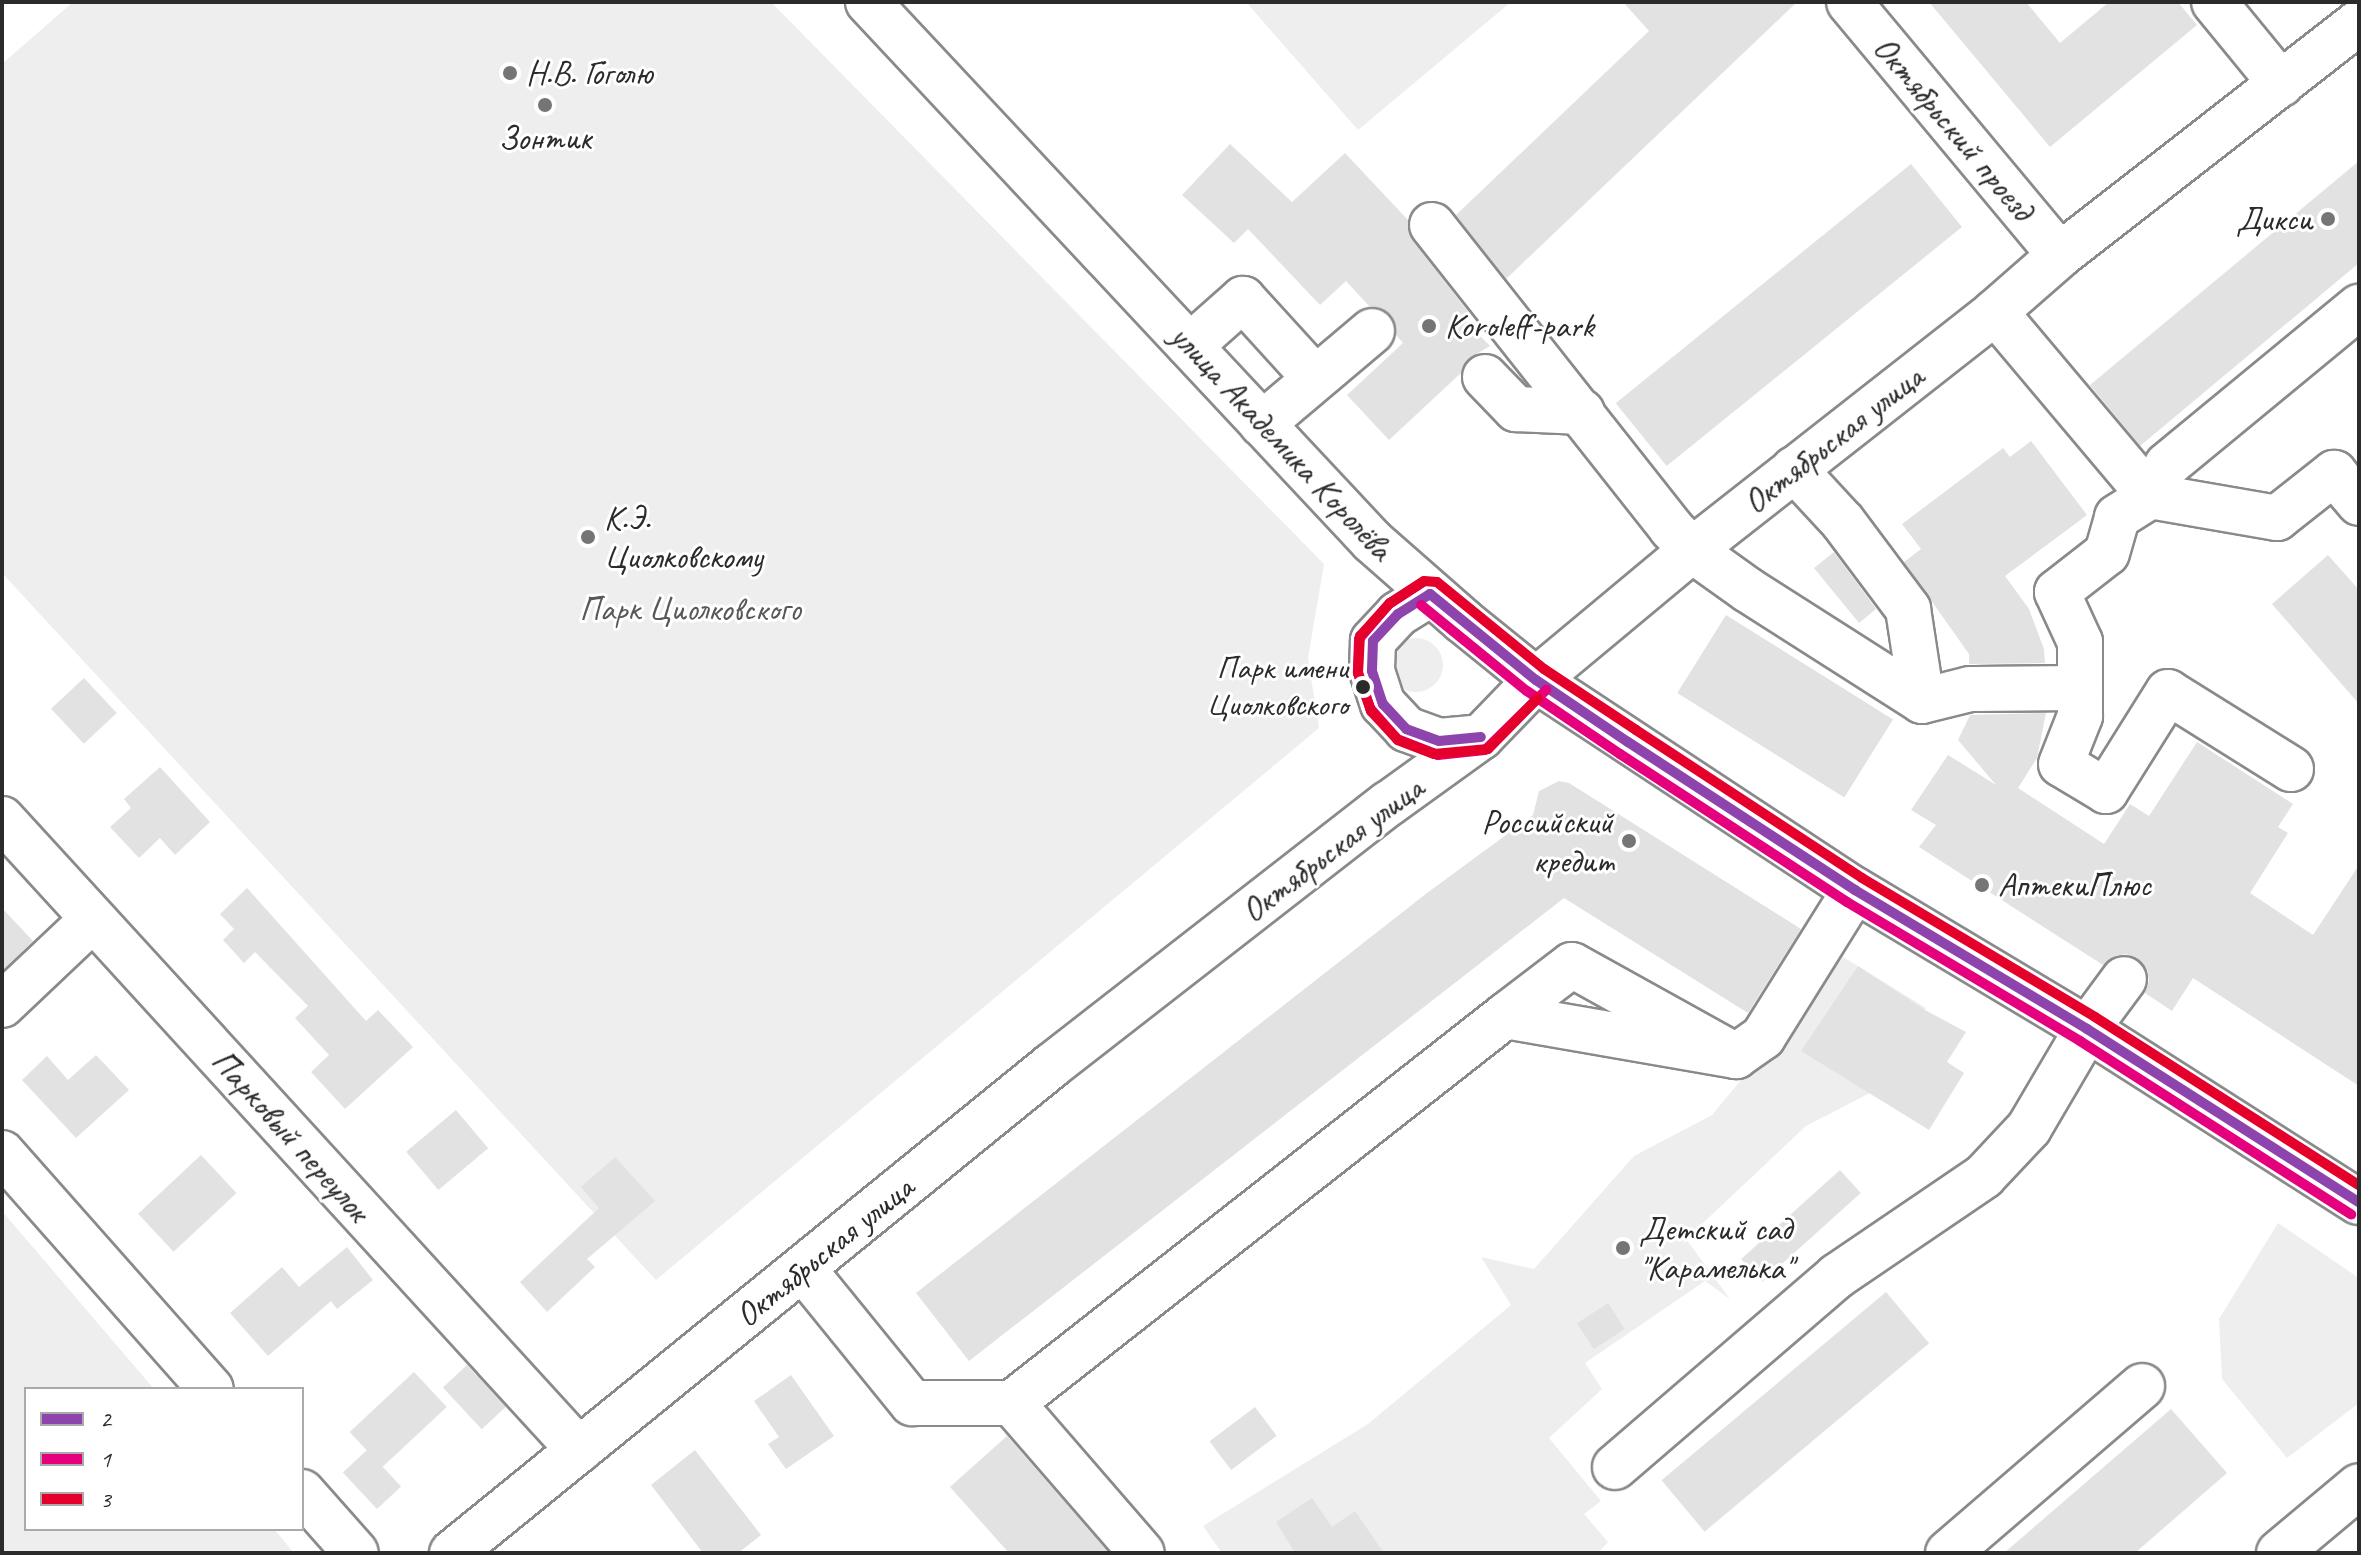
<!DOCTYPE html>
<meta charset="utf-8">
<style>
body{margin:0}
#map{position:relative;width:2361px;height:1555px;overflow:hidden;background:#fff;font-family:Caveat,sans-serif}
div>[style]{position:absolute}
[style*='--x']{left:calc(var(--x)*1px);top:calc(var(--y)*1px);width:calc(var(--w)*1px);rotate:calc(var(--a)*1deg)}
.built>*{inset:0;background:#eee}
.round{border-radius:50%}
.building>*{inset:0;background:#e2e2e2;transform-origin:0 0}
.roads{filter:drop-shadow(2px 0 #8a8a8a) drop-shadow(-2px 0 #8a8a8a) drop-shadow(0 2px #8a8a8a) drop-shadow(0 -2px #8a8a8a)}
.minor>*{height:44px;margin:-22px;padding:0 22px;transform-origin:22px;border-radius:22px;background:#fff}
.bus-1>*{height:10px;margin:-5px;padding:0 5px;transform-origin:5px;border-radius:5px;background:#8e44ad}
.bus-2>*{height:10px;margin:-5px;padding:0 5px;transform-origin:5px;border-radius:5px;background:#e5007d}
.bus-3>*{height:10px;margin:-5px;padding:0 5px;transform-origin:5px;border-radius:5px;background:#e4002b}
.dots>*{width:22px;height:22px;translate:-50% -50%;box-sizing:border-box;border:4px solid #fff;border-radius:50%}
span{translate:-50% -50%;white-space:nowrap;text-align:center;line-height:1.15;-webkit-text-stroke:6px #fff;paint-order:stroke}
.bus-label{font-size:32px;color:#2b2b2b}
.right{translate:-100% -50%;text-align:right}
.poi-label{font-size:34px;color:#2b2b2b}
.left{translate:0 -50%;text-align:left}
.street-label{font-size:34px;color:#2b2b2b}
.park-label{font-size:34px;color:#585858}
.frame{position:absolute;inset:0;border:4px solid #2b2b2b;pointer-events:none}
.legend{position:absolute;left:24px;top:1387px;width:280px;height:144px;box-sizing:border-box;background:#fff;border:2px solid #aaa;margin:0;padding:10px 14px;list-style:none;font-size:24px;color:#2b2b2b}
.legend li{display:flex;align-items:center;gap:16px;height:40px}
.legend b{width:40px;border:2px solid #aaa}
</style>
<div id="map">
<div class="built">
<i style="clip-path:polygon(73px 2px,771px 2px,1324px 564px,1308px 658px,1319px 728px,656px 1280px,2px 573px,2px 64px)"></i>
<i style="clip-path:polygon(1246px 2px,1511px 2px,1358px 130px)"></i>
<i class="round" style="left:1389px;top:638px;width:54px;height:54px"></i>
<i style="clip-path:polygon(1843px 957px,1926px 1008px,1870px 1093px,1806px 1126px,1686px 1239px,1730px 1299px,1705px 1281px,1585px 1363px,1602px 1389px,1549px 1438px,1601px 1501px,1584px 1514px,1608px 1542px,1598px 1553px,1222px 1553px,1203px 1526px,1368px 1424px,1511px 1305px,1481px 1257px,1534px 1269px,1634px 1156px,1712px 1115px)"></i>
<i style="clip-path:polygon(2px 1211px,154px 1389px,26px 1389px,26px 1529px,274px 1529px,294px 1553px,2px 1553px)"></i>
<i style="clip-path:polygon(2278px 1223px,2359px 1278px,2359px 1403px,2287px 1458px,2222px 1379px,2219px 1319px)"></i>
</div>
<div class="building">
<i style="clip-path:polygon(1623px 2px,1797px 2px,1506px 279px,1456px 215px,1649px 31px)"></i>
<i style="clip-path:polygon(1929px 2px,2026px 2px,2060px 43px,2109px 2px,2178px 2px,2197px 25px,2050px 147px)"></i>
<i style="clip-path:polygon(1230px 144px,1292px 202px,1345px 153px,1408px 220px,1412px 240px,1470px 314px,1464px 319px,1490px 346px,1468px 359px,1461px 373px,1389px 440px,1347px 395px,1403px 343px,1396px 335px,1392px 316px,1381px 308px,1369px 306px,1346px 281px,1320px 305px,1248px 229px,1234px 243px,1182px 195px)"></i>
<i style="clip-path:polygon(2359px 161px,2359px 263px,2140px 446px,2090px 385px)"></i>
<i style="left:1911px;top:164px;width:81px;height:380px;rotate:51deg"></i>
<i style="clip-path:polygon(2031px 441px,2087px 515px,2005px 576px,2029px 609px,2044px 649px,2045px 663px,1969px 664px,1969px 654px,1904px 562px,1921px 549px,1902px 524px,2003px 448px,2010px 457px)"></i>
<i style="clip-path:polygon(1834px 552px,1876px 609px,1859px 623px,1814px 568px)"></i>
<i style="clip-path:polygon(2328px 555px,2359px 590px,2359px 704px,2272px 604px)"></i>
<i style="left:1726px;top:615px;width:197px;height:92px;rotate:32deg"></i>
<i style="left:84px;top:678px;width:48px;height:45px;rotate:47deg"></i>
<i style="clip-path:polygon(2046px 713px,2037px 758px,2018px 788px,2104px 844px,2130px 804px,2149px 816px,2197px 742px,2293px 804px,2278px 827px,2288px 833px,2250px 893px,2313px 935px,2359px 865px,2359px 1086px,2193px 978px,2172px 1011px,2145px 993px,2149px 981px,2147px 970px,2138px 959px,2126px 954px,2115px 956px,2103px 965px,1919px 847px,1936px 825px,1911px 810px,1948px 755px,1996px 785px,1958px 740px,1970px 715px)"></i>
<i style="clip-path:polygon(160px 767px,210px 822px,175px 855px,160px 838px,139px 858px,110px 827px,131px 808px,124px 799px)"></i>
<i style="clip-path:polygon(1559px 781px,1569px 783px,1801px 929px,1748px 1013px,1564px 898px,969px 1361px,916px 1293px,1427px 893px,1533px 815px,1539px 791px)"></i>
<i style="clip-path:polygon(247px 888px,366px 1021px,378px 1010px,413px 1047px,345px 1109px,311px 1072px,329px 1055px,295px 1018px,308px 1006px,255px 952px,244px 963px,223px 940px,234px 929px,220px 914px)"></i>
<i style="clip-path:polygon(2px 908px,33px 941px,2px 971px)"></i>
<i style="clip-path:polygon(1858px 966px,1925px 1010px,1966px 1032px,1947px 1062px,1964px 1073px,1929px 1130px,1801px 1051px)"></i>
<i style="clip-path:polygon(96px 1055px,129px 1090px,76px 1138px,22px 1080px,47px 1056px,68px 1080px)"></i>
<i style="left:456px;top:1110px;width:50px;height:65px;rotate:50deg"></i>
<i style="left:201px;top:1155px;width:52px;height:86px;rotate:47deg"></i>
<i style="clip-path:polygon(615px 1157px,655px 1201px,587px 1259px,595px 1267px,547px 1312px,520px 1282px,599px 1208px,581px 1187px)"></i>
<i style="left:1840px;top:1170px;width:31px;height:133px;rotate:48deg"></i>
<i style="clip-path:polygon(347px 1247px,373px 1280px,337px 1309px,331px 1301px,268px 1356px,230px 1313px,282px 1267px,299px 1287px)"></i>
<i style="left:1886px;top:1292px;width:67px;height:293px;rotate:50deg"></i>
<i style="left:1608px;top:1303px;width:31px;height:37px;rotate:57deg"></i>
<i style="left:467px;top:1365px;width:57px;height:33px;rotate:47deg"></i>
<i style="left:414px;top:1372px;width:48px;height:88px;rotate:47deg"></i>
<i style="clip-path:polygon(791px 1375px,834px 1436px,786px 1469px,768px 1444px,779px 1437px,754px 1401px)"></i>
<i style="left:1255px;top:1407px;width:36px;height:57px;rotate:53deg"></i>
<i style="clip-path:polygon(2171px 1409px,2227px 1473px,2135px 1553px,2004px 1553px)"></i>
<i style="clip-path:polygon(1007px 1436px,1109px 1553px,1009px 1553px,950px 1487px)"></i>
<i style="left:367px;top:1450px;width:50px;height:33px;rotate:47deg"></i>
<i style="clip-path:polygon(695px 1450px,761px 1535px,738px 1553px,703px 1553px,651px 1485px)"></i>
<i style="clip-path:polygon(1312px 1498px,1332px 1527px,1355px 1511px,1384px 1553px,1295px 1553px,1276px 1522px)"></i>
</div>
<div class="roads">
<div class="minor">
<i style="--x:868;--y:2;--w:738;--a:46.92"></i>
<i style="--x:1372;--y:541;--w:121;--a:41.3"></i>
<i style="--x:1463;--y:621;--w:94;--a:38.9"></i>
<i style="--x:1536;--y:680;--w:382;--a:33.4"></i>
<i style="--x:1855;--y:890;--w:270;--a:30.9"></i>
<i style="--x:2087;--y:1029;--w:322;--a:32.5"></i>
<i style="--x:1849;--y:2;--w:329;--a:50.2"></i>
<i style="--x:2214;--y:2;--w:106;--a:50.7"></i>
<i style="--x:1432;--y:225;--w:386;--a:51.7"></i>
<i style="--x:1671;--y:528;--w:30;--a:46"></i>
<i style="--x:1692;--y:550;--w:69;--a:35.5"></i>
<i style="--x:1748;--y:590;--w:206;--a:32.5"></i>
<i style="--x:1922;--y:701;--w:49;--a:-14"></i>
<i style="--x:1970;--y:689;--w:110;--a:-0.5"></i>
<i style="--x:1995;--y:312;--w:241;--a:49.9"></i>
<i style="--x:2150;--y:496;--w:129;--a:9.8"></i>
<i style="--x:2277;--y:518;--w:73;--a:-38.3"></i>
<i style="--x:2334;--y:473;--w:39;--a:50"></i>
<i style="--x:1190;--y:346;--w:71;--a:-41.6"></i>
<i style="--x:1243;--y:299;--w:107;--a:47.7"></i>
<i style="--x:1485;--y:377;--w:45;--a:45.9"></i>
<i style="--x:1516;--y:409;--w:66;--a:2.6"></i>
<i style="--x:1262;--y:424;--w:144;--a:-40.2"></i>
<i style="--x:1794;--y:469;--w:72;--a:47.2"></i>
<i style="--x:1843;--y:522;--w:109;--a:53.2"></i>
<i style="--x:1908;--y:609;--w:93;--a:81.3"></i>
<i style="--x:1430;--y:594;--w:38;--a:148"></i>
<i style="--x:1398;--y:614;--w:37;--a:133"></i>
<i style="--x:1373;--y:641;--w:30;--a:92"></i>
<i style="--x:1372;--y:671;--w:35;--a:72"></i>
<i style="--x:1383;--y:704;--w:34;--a:47"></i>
<i style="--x:1406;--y:729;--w:35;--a:20"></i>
<i style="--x:1439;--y:741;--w:42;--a:-5.4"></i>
<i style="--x:2291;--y:769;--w:145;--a:-148"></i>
<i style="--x:2168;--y:692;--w:117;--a:122.1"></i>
<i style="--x:2106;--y:791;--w:52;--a:-149"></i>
<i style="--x:2061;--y:764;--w:52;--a:-68.4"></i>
<i style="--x:2080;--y:716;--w:74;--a:-90"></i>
<i style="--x:2080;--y:642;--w:55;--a:-114.7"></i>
<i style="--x:2057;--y:592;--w:63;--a:-38"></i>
<i style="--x:2107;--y:553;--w:37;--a:-74"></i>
<i style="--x:2117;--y:517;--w:39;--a:-32"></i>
<i style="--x:2150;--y:496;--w:35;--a:-61"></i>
<i style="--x:2167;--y:465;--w:249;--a:-39.5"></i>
<i style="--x:2;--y:819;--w:855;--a:47.56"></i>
<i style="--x:2;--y:1005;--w:125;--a:-43.4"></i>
<i style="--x:1736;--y:1056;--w:33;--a:-35"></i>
<i style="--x:1763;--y:1037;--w:173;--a:-58"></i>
<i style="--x:2;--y:1153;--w:315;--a:48.5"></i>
<i style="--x:803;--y:1269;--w:173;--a:50.9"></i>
<i style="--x:912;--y:1403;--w:100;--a:0"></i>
<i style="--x:1012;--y:1403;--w:198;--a:49.1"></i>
<i style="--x:1012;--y:1403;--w:627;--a:-38.13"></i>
<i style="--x:1505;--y:1016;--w:84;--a:-37.3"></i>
<i style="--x:1572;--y:965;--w:188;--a:29"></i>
<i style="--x:1736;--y:1056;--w:234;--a:-170.2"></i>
<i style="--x:1615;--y:1467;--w:293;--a:-40.7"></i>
<i style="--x:1837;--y:1276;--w:178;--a:-34.2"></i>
<i style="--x:1984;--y:1176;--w:66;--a:-46.8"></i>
<i style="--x:2029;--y:1128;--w:115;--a:-59.6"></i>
<i style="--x:2087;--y:1029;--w:62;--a:-53.5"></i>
<i style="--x:302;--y:1492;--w:81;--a:48.5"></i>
<i style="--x:452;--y:1553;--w:772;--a:-39.11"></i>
<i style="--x:1051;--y:1066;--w:427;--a:-37.9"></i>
<i style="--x:1388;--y:804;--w:115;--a:-35.8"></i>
<i style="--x:1481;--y:737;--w:79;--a:-46"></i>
<i style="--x:1536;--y:680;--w:203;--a:-39.8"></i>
<i style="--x:1692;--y:550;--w:385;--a:-38.1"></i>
<i style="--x:1995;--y:312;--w:86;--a:-41.2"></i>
<i style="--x:2060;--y:255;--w:379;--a:-37.9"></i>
<i style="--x:1948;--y:1553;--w:256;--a:-40.7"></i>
<i style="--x:2279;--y:1553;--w:104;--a:-39.9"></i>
</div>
</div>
<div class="bus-1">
<i style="--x:1430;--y:594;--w:136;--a:39.1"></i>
<i style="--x:1536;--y:680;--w:111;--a:34"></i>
<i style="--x:1628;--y:742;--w:271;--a:33.1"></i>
<i style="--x:1855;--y:890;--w:270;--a:30.9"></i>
<i style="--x:2087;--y:1029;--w:322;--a:32.5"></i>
<i style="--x:1430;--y:594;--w:38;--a:148"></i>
<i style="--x:1398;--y:614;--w:37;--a:133"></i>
<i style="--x:1373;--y:641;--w:30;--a:92"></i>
<i style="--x:1372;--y:671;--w:35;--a:72"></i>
<i style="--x:1383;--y:704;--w:34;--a:47"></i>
<i style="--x:1406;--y:729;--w:35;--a:20"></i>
<i style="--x:1439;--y:741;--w:42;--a:-5.4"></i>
</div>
<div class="bus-2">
<i style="--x:1423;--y:582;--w:40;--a:147.1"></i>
<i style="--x:1389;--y:604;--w:46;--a:130.6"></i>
<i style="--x:1359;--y:639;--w:34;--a:92"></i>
<i style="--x:1358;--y:673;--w:37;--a:71"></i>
<i style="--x:1370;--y:708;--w:41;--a:48.9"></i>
<i style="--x:1397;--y:739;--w:44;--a:21.3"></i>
<i style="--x:1438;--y:755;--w:47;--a:-6.1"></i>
<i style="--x:1485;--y:750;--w:86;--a:-44.5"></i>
<i style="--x:1421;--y:605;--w:136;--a:39.1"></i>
<i style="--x:1527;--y:691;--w:112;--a:34.1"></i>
<i style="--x:1620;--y:754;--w:271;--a:33.1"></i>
<i style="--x:1847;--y:902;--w:271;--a:30.8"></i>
<i style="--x:2080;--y:1041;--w:322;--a:32.6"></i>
</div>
<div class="bus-3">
<i style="--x:1538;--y:698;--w:71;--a:134.4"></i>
<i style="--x:1488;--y:749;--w:54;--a:174.7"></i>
<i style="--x:1434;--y:754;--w:39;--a:-159"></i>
<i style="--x:1398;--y:740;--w:40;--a:-133"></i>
<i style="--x:1371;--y:711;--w:40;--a:-108.9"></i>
<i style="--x:1358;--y:673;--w:37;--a:-87"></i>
<i style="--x:1360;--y:636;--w:45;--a:-47.7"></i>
<i style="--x:1390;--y:603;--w:40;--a:-32.9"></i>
<i style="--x:1424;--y:581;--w:13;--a:4"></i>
<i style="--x:1437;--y:582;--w:138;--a:39.1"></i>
<i style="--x:1544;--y:669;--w:110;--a:33.5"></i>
<i style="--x:1636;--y:730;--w:270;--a:33.2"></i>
<i style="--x:1862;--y:878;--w:271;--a:30.8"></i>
<i style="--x:2095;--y:1017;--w:313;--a:32.5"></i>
</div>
<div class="dots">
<i style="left:510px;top:73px;background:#757575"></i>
<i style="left:545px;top:105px;background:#757575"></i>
<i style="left:2328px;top:219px;background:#757575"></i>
<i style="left:1429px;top:326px;background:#757575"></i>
<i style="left:588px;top:537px;background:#757575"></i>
<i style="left:1363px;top:687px;background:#2b2b2b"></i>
<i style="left:1629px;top:841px;background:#757575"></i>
<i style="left:1982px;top:885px;background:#757575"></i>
<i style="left:1623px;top:1248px;background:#757575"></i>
</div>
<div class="bus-label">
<span class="right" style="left:1348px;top:687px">Парк имени<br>Циолковского</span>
</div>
<div class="poi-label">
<span class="left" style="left:526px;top:73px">Н.В. Гоголю</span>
<span style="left:545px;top:138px">Зонтик</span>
<span class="right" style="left:2312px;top:219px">Дикси</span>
<span class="left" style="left:1445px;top:326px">Koroleff-park</span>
<span class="left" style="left:604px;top:537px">К.Э.<br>Циолковскому</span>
<span class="right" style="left:1613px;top:841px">Российский<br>кредит</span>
<span class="left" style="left:1998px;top:885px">АптекиПлюс</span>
<span class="left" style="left:1639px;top:1248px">Детский сад<br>"Карамелька"</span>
</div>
<div class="street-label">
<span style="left:1954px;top:128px;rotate:50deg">Октябрьский проезд</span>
<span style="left:1833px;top:439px;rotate:-38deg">Октябрьская улица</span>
<span style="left:1282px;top:442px;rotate:47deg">улица Академика Королёва</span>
<span style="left:1332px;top:849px;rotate:-37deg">Октябрьская улица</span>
<span style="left:291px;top:1135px;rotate:48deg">Парковый переулок</span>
<span style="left:824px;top:1251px;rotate:-39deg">Октябрьская улица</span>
</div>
<div class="park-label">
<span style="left:690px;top:609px">Парк Циолковского</span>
</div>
<div class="frame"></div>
<ul class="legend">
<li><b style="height:10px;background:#8e44ad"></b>2</li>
<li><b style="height:10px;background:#e5007d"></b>1</li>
<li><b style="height:10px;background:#e4002b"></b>3</li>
</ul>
</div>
